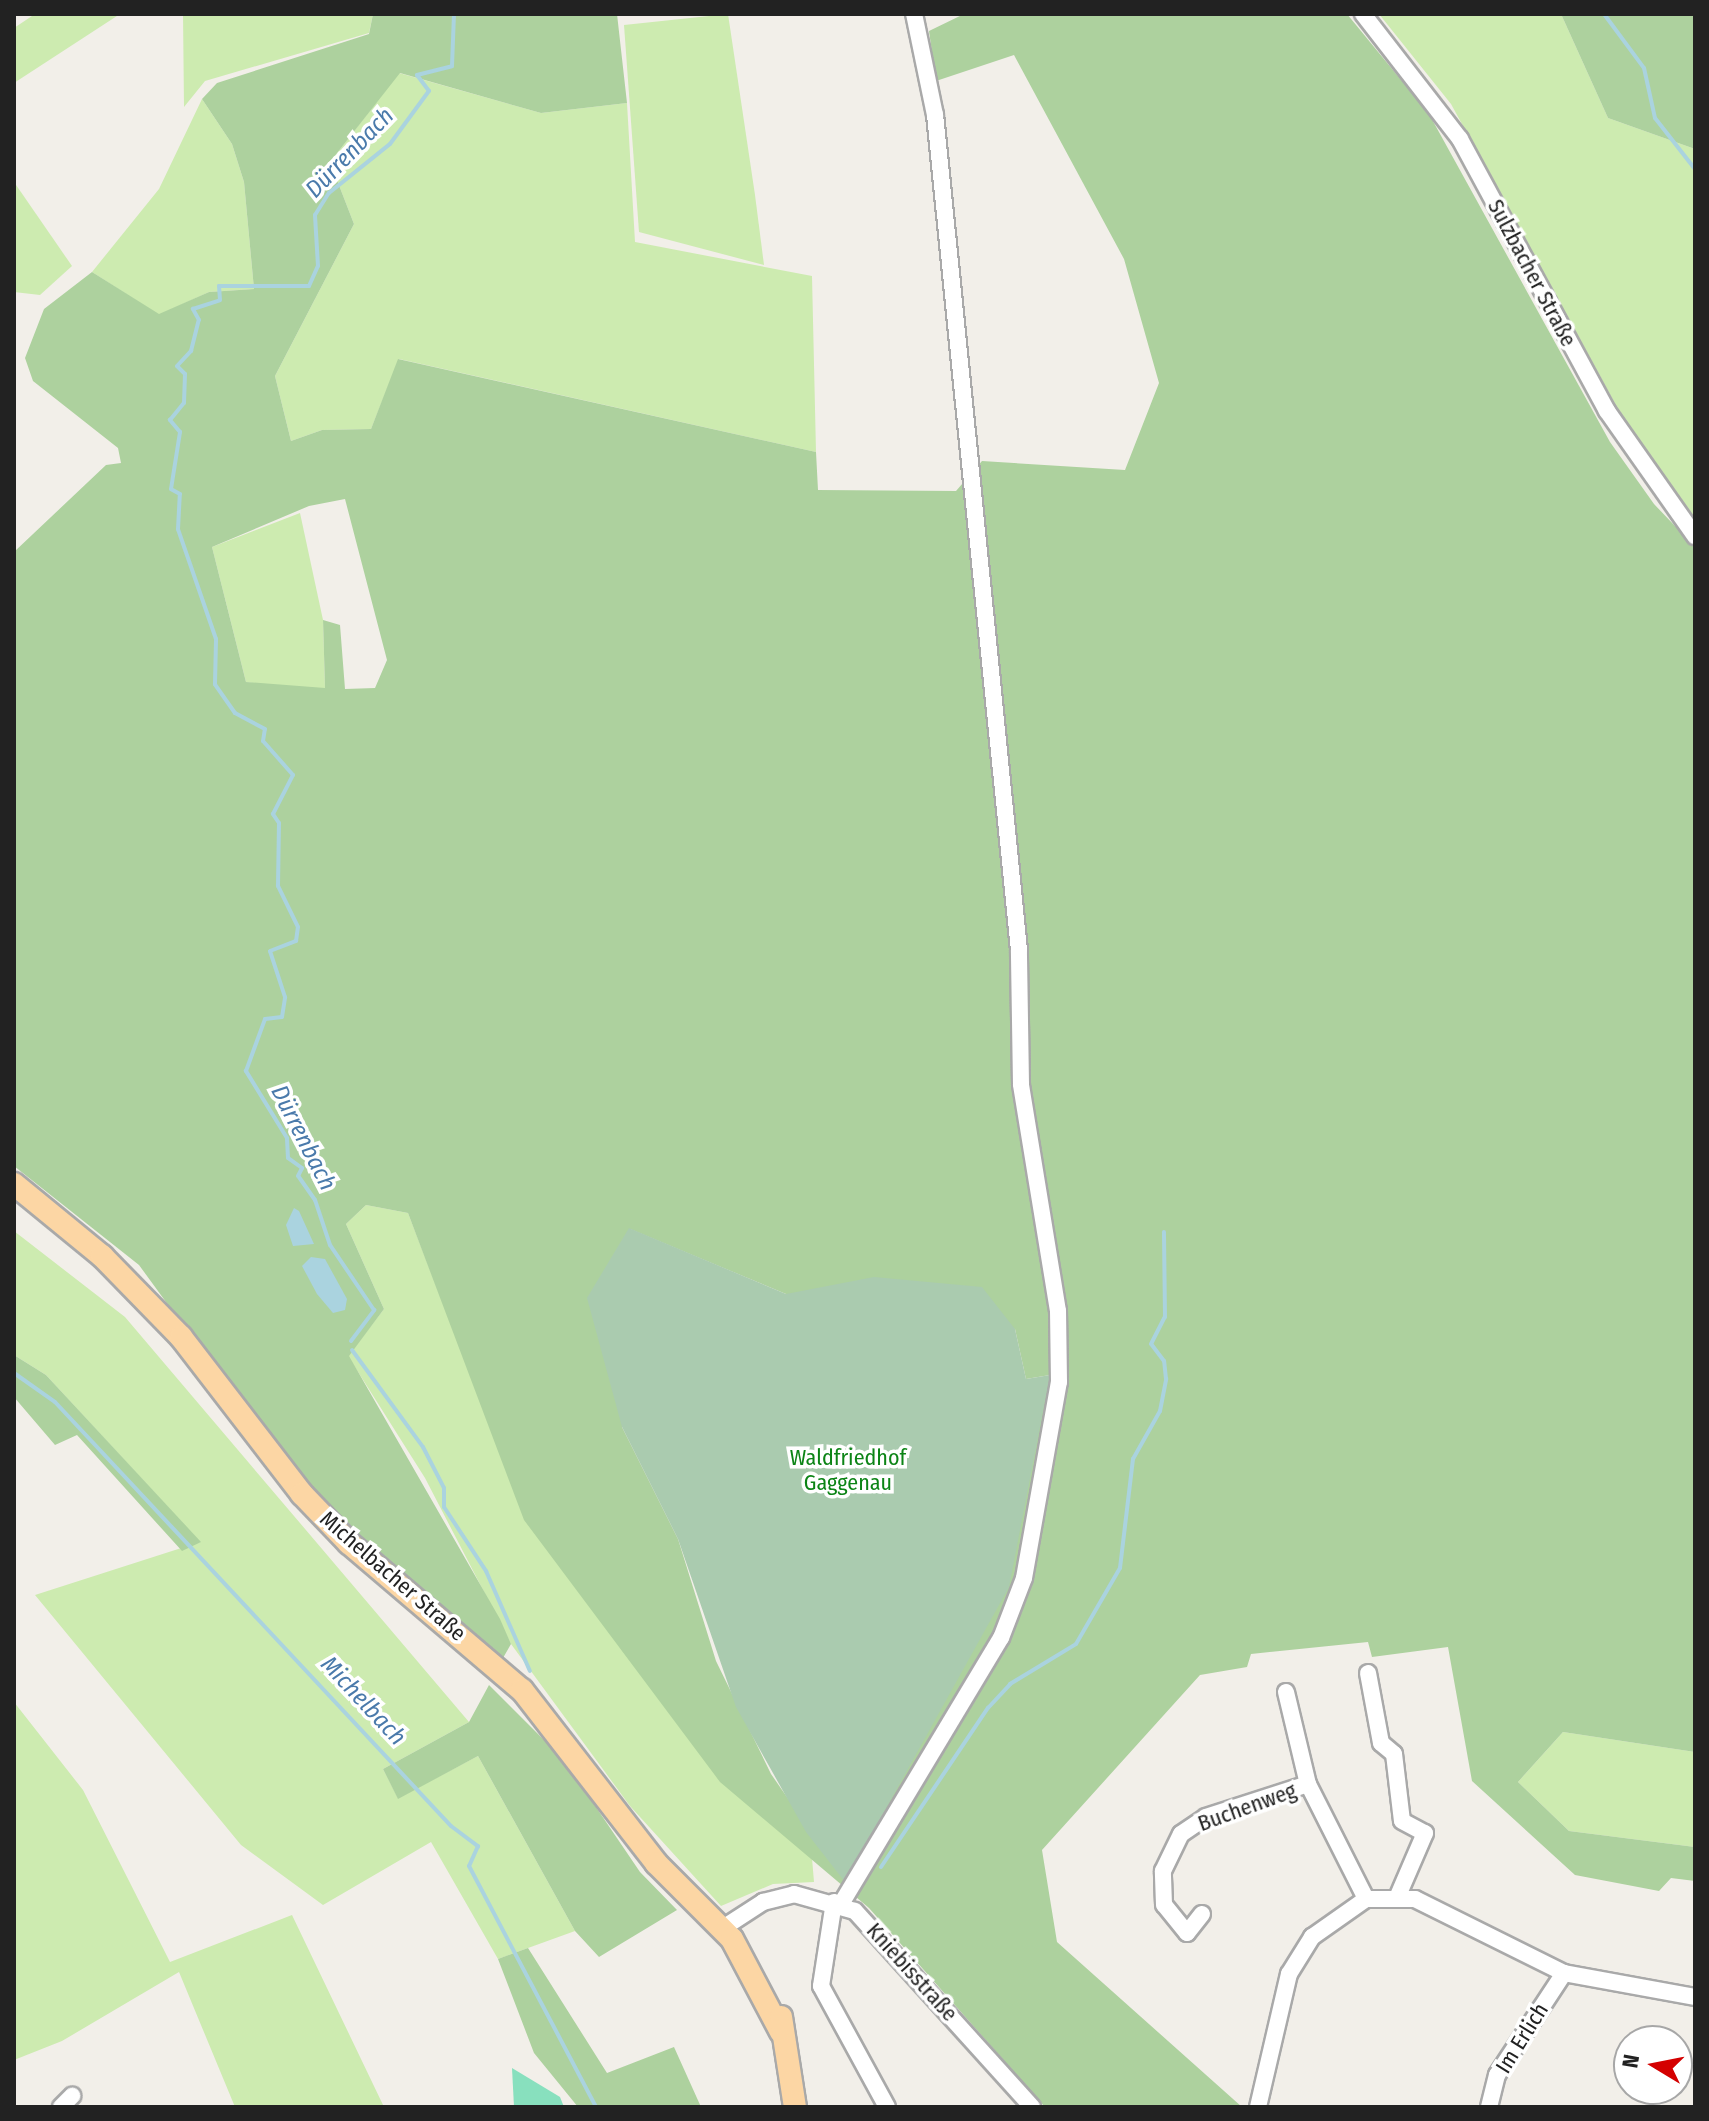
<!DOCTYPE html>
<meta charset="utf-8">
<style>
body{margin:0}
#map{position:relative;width:1709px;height:2121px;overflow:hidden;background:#f2efe9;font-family:"Fira Sans Condensed",sans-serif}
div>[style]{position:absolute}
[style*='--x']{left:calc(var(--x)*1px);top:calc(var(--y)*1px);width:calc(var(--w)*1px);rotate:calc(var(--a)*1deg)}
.grass>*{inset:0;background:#cdebb0}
.forest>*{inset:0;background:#add19e}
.cemetery>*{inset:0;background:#aacbaf}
.pitch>*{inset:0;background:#88e0be}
.water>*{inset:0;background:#aad3df}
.stream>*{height:4px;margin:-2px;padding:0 2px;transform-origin:2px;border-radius:2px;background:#aad3df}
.roads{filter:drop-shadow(2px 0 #a9a9a9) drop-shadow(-2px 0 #a9a9a9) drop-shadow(0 2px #a9a9a9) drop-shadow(0 -2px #a9a9a9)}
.minor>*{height:16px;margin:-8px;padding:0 8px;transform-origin:8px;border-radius:8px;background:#fff}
.major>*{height:22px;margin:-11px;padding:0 11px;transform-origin:11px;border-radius:11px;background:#fcd6a4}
span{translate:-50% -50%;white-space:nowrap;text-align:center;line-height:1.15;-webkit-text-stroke:7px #fff;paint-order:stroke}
.street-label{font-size:22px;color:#222}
.park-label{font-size:22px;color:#0c8416}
.water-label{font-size:24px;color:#4a7aab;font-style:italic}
.frame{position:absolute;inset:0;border:16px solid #222;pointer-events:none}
.north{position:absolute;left:1613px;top:2025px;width:80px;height:80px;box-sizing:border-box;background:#fff;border:2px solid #a7a7a7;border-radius:50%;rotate:280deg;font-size:22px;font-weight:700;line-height:32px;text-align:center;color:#222}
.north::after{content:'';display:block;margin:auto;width:28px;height:36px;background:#d40000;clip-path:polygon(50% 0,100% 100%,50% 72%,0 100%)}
</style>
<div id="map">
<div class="grass">
<i style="clip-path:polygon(35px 14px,120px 14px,14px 83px,14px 28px)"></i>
<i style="clip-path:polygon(183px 14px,373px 14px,369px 33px,205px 81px,184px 107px)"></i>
<i style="clip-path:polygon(728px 14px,755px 195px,764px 265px,639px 232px,624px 25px)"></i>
<i style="clip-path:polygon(1379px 14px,1561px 14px,1608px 118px,1695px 149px,1695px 519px,1625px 422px,1451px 104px)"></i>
<i style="clip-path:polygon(399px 73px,541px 113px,627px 103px,635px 242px,812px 276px,816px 452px,399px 359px,371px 429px,322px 430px,291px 441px,275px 376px,354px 224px,330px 162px)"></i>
<i style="clip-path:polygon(202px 99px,232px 144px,244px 182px,254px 289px,209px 292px,159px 315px,92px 272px,159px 189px)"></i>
<i style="clip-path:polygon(14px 182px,72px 266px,40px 295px,14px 292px)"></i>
<i style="clip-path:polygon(300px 513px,323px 620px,325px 688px,310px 691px,246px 682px,212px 547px)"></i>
<i style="clip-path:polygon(366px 1205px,408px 1213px,471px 1376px,771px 1820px,812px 1858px,814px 1882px,773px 1884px,721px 1906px,630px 1806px,511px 1644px,425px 1478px,348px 1356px,384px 1309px,346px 1224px)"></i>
<i style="clip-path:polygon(14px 1231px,125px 1317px,469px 1722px,383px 1769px,398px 1798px,478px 1756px,575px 1931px,498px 1959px,431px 1842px,323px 1905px,241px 1845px,35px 1595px,200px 1542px,46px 1375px,14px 1355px)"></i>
<i style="clip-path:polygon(14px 1702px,83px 1790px,170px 1962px,292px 1915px,384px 2107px,235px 2107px,179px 1972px,62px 2041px,14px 2060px)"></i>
<i style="clip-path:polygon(1563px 1732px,1695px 1752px,1695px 1847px,1569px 1831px,1518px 1782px)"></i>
</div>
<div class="forest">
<i style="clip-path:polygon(evenodd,373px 14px,617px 14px,627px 103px,541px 113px,400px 73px,330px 162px,354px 224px,275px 376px,291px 441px,322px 430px,371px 429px,398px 359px,816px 452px,818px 490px,956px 491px,982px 461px,1125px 470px,1159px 383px,1124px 259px,1014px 55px,936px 81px,929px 31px,964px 14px,1347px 14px,1429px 114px,1610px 442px,1654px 504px,1695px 547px,1695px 1752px,1563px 1732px,1518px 1782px,1569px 1831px,1695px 1847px,1695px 1881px,1671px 1878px,1659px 1891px,1575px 1875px,1472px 1781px,1448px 1647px,1372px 1657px,1368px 1642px,1251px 1654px,1247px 1667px,1200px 1675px,1042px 1850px,1057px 1942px,1242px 2107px,1045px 2107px,869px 1908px,720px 1782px,524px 1520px,408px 1213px,366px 1205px,346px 1224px,384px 1309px,349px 1356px,500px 1619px,511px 1644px,503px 1658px,336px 1516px,252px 1420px,139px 1265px,14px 1166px,14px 552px,106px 465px,121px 463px,118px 448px,33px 381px,25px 358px,44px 309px,92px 272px,159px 314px,209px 292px,254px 289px,244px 182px,232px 144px,202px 99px,217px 83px,369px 34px,373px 14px,345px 499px,387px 660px,375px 688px,345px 689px,340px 625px,323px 620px,325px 688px,246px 682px,212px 547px,309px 506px,345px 499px,373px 14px,630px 1229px,786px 1294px,1015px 1329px,1026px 1379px,1050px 1375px,845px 1881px,771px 1774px,716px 1661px,678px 1539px,622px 1427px,630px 1229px)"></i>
<i style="clip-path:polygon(1561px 14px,1695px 14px,1695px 149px,1608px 118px)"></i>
<i style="clip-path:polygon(14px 1355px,46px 1375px,201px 1542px,182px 1551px,77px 1435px,55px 1445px,14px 1397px)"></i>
<i style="clip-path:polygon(489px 1685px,564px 1760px,640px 1872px,677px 1910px,599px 1957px,575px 1931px,478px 1756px,398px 1799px,383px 1769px,469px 1722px)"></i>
<i style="clip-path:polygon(528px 1948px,607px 2073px,674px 2047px,701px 2107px,578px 2107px,534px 2053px,498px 1959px)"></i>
</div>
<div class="cemetery">
<i style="clip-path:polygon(629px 1228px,786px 1294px,874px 1277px,982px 1287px,1015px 1329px,1026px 1379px,1050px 1375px,1009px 1587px,845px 1882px,806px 1832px,736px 1707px,678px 1539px,622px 1427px,587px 1298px)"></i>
</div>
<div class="pitch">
<i style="clip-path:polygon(512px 2068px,560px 2097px,564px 2107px,514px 2107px)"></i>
</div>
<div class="water">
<i style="clip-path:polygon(294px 1208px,299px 1211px,314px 1244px,293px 1246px,286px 1225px)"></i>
<i style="clip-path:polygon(311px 1257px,325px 1259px,347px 1299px,345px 1310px,333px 1313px,317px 1294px,302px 1266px)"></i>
</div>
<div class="stream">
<i style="--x:1604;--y:14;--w:67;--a:53.5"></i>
<i style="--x:1644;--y:68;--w:51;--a:77.6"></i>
<i style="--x:1655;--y:118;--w:65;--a:51.9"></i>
<i style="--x:351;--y:1341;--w:39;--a:-53"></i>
<i style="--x:374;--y:1310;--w:78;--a:-124.1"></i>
<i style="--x:330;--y:1245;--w:47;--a:-108.4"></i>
<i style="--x:315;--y:1200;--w:29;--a:-125"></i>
<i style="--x:298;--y:1176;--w:9;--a:-63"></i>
<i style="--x:302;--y:1168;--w:17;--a:-144"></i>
<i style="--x:288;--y:1158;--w:20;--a:-93"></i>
<i style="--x:287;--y:1138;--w:79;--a:-121.5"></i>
<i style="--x:246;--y:1071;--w:55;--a:-69.9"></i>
<i style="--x:265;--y:1019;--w:17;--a:-7"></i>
<i style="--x:282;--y:1017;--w:20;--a:-81"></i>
<i style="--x:285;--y:997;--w:48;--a:-108.1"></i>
<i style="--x:270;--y:951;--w:28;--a:-21"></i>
<i style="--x:296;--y:941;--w:14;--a:-82"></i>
<i style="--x:298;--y:927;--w:46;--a:-116"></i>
<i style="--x:278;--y:886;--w:63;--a:-89.1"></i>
<i style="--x:279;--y:823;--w:11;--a:-124"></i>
<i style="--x:273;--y:814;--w:44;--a:-62.9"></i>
<i style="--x:293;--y:775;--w:45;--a:-131.4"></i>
<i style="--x:263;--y:741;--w:12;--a:-81"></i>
<i style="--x:265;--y:729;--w:34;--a:-152"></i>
<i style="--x:235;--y:713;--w:35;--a:-125"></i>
<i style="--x:215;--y:684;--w:45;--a:-88.7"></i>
<i style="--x:216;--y:639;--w:116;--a:-109.1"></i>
<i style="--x:178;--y:529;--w:35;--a:-87"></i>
<i style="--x:180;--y:494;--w:10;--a:-151"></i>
<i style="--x:171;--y:489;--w:58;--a:-81"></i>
<i style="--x:180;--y:432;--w:16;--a:-130"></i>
<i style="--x:170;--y:420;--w:22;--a:-51"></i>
<i style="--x:184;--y:403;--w:29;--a:-88"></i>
<i style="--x:185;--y:374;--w:11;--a:-135"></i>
<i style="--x:177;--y:366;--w:21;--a:-47"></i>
<i style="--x:191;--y:351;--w:32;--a:-76"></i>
<i style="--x:199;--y:320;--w:13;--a:-119"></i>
<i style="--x:193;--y:309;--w:28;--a:-18"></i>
<i style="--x:220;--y:300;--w:14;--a:-94"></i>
<i style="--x:219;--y:286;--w:90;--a:0"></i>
<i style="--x:309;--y:286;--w:22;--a:-66"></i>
<i style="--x:318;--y:266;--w:51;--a:-93.4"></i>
<i style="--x:315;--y:215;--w:26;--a:-58"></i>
<i style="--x:329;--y:193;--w:78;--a:-38.8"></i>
<i style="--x:390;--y:144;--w:66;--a:-53.7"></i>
<i style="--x:429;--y:91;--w:20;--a:-127"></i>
<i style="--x:417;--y:75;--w:36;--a:-14"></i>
<i style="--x:452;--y:66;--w:52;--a:-87.8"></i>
<i style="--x:352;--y:1350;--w:120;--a:53.8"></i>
<i style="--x:423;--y:1447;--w:46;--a:62.9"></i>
<i style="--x:444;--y:1488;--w:19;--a:90"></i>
<i style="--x:444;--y:1507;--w:77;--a:56.7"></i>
<i style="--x:486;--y:1571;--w:109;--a:66.3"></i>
<i style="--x:14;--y:1373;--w:50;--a:35.3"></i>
<i style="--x:55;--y:1402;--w:580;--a:46.96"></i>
<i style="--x:451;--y:1826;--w:34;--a:37"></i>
<i style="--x:478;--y:1846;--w:22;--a:114"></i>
<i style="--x:469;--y:1866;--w:272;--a:62.2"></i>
<i style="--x:881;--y:1867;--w:192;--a:-56.1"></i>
<i style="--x:988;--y:1708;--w:33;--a:-47"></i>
<i style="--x:1010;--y:1684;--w:77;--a:-31.2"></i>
<i style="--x:1076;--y:1644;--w:88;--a:-59.9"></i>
<i style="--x:1120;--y:1568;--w:110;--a:-83.2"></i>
<i style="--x:1133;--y:1459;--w:55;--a:-60.6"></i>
<i style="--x:1160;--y:1411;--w:33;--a:-79"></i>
<i style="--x:1166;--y:1379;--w:18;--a:-96"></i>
<i style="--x:1164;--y:1361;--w:21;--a:-127"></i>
<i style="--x:1151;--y:1344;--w:30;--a:-63"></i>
<i style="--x:1165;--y:1317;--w:85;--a:-90.7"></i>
</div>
<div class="roads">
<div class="minor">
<i style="--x:1363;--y:14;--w:158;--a:52.2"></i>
<i style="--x:1460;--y:139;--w:309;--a:61.6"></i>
<i style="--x:1607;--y:411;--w:153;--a:54.9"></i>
<i style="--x:1368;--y:1673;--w:71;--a:79.5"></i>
<i style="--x:1381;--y:1743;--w:17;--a:40"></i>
<i style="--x:1394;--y:1754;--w:67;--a:83.2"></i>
<i style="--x:1402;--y:1821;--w:26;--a:28"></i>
<i style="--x:1425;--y:1833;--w:71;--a:113.3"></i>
<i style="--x:1286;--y:1692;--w:95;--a:76.6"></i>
<i style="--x:1308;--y:1784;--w:129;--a:63.2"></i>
<i style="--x:834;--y:1902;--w:85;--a:98.8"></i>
<i style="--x:821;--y:1986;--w:138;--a:61.4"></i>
<i style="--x:841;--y:1904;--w:310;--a:-59"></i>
<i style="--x:1001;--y:1638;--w:64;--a:-69"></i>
<i style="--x:1024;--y:1578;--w:199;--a:-79.9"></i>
<i style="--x:1059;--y:1382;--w:71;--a:-90.8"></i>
<i style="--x:1058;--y:1311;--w:230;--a:-99.3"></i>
<i style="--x:1021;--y:1084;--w:134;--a:-90.9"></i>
<i style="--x:1019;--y:950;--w:839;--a:-95.74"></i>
<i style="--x:935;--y:115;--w:103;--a:-101.7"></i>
<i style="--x:1202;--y:1914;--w:24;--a:128"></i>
<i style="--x:1187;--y:1933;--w:36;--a:-129"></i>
<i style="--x:1164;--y:1905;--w:34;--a:-92"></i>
<i style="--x:1163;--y:1871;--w:41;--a:-64.1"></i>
<i style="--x:1181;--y:1834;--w:30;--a:-34"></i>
<i style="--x:1206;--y:1817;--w:107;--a:-17.9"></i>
<i style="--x:723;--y:1928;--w:48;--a:-33"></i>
<i style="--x:763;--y:1902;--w:32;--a:-14"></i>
<i style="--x:794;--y:1894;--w:63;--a:15.6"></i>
<i style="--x:855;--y:1911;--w:264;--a:47.9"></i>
<i style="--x:61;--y:2107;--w:16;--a:-45"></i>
<i style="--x:1258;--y:2107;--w:137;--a:-76.9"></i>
<i style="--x:1289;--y:1974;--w:44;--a:-58.1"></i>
<i style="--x:1312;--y:1937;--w:66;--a:-35.1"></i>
<i style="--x:1366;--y:1899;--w:49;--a:0"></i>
<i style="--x:1415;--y:1899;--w:166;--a:26.4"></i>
<i style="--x:1564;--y:1973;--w:133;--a:10.4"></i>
<i style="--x:1489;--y:2107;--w:33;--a:-76"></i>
<i style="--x:1497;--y:2075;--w:122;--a:-56.7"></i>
</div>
<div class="major">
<i style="--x:14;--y:1184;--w:114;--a:39.3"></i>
<i style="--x:102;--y:1256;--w:113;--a:45.7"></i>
<i style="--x:181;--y:1337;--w:198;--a:52.4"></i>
<i style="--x:302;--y:1494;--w:68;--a:46.2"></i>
<i style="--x:349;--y:1543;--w:227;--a:40.4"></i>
<i style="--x:522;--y:1690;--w:219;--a:52.2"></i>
<i style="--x:656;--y:1863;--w:107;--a:45"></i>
<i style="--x:732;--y:1939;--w:105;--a:62.2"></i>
<i style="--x:781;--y:2017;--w:91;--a:81.2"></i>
</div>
</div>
<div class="street-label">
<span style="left:1532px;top:273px;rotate:62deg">Sulzbacher Straße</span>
<span style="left:393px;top:1576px;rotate:41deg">Michelbacher Straße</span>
<span style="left:1247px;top:1807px;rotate:-20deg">Buchenweg</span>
<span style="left:912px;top:1972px;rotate:48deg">Kniebisstraße</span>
<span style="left:1522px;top:2038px;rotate:-58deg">Im Erlich</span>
</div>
<div class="park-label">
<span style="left:848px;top:1470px">Waldfriedhof<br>Gaggenau</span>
</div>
<div class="water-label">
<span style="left:350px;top:153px;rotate:-46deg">Dürrenbach</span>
<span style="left:303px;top:1138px;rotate:63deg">Dürrenbach</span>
<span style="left:363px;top:1701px;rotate:47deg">Michelbach</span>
</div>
<div class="frame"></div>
<div class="north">N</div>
</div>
